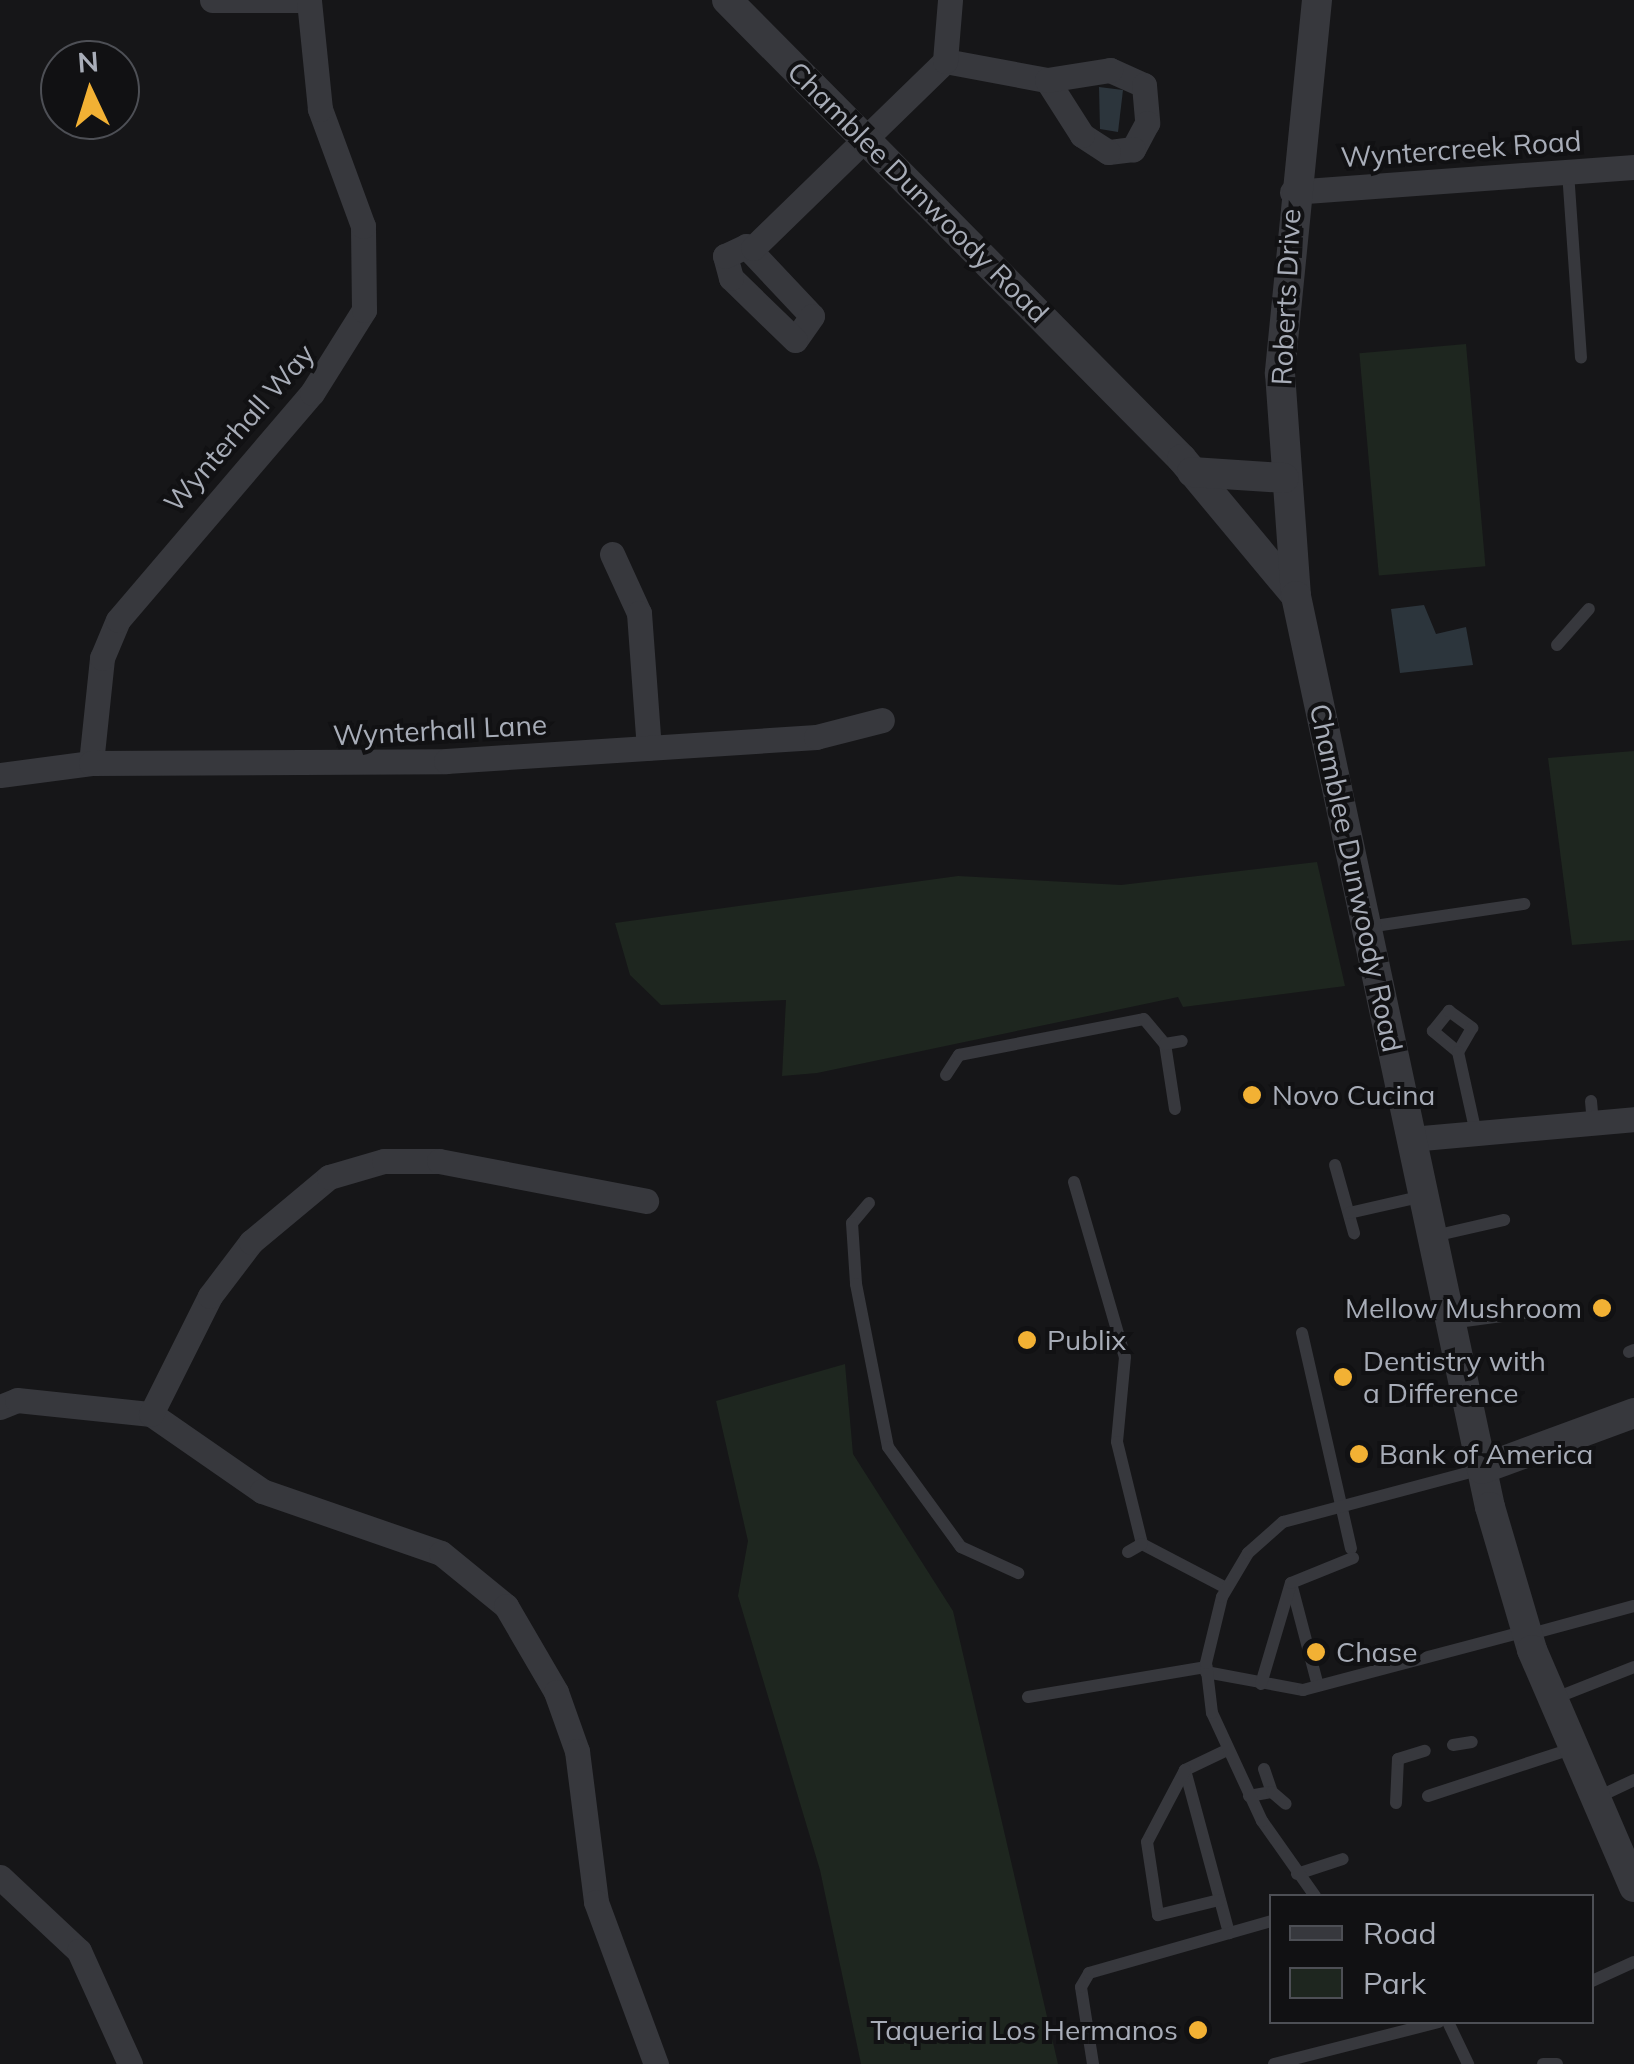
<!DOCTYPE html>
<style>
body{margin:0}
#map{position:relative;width:1634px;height:2064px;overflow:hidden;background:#161618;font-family:Mulish,sans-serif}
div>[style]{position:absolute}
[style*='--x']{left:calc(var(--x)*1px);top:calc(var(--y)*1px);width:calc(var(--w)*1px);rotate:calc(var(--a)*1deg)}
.green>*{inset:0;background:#1e261f;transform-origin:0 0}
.water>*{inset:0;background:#2c353c}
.service>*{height:12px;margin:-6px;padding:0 6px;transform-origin:6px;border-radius:6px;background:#37383d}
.minor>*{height:25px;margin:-12.5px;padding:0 12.5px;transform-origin:12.5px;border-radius:12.5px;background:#37383d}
.tertiary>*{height:30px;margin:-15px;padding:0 15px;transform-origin:15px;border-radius:15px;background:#37383d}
.dots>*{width:28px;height:28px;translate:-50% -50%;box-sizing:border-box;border:5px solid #111113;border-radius:50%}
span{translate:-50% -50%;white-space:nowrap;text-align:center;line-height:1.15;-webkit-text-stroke:8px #111113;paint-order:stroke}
.street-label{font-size:28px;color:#a8adb8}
.poi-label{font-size:28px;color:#a8adb8}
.left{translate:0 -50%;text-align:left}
.right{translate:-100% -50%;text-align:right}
.legend{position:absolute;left:1269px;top:1894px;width:325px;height:130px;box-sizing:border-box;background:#111113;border:2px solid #4d4f55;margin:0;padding:12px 18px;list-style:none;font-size:30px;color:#a8adb8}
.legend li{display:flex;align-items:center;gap:20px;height:50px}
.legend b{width:50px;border:2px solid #4d4f55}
.north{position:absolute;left:40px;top:40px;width:100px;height:100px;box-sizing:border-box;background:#111113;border:2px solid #4d4f55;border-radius:50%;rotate:356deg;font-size:28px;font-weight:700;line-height:40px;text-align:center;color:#a8adb8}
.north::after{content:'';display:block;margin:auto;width:35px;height:45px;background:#f2b134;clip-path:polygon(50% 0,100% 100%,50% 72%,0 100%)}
</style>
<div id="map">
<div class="green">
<i style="left:1466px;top:344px;width:223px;height:107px;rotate:85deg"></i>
<i style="clip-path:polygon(1634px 751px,1634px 940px,1572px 945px,1548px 758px)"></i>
<i style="clip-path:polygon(1317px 862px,1345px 986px,1183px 1007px,1178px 997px,817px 1073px,782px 1076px,786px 1000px,661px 1005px,630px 975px,615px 923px,958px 876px,1121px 885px)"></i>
<i style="clip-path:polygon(845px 1364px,853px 1454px,953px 1611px,1058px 2064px,861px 2064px,820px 1870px,738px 1596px,748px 1541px,716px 1401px)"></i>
</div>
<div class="water">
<i style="clip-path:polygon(1099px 87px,1123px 90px,1118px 132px,1100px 129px)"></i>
<i style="clip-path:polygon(1424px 605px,1436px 634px,1466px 627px,1473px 665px,1400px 673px,1391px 609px)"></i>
</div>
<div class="service">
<i style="--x:1568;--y:172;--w:186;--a:86"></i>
<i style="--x:1557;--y:645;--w:48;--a:-48.4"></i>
<i style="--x:1368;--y:927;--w:158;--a:-8.4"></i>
<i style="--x:1458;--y:1052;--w:33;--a:-140"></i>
<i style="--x:1433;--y:1031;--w:26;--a:-51"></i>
<i style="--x:1449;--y:1011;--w:29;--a:36"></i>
<i style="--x:1472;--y:1028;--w:28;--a:120"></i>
<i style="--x:1458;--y:1052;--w:83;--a:77.5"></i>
<i style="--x:946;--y:1075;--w:24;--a:-57"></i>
<i style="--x:959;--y:1055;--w:188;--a:-11"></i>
<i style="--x:1144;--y:1019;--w:33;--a:50"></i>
<i style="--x:1591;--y:1101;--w:22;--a:85"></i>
<i style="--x:1175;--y:1109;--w:66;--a:-98.7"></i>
<i style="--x:1165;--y:1044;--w:17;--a:-10"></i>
<i style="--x:1335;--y:1165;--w:71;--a:74.4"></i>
<i style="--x:1074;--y:1182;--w:182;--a:73.8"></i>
<i style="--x:1125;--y:1357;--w:85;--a:95.4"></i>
<i style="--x:1117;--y:1442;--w:105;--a:76.2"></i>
<i style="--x:1142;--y:1544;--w:95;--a:27.6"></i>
<i style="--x:869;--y:1203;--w:26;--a:130"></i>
<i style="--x:852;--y:1223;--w:61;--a:86.2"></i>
<i style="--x:856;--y:1284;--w:166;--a:78.9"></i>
<i style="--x:888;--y:1447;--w:124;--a:53.9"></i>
<i style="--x:961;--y:1547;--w:63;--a:24.5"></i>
<i style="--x:1349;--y:1213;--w:76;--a:-12.9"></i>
<i style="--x:1434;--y:1236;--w:72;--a:-12.9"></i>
<i style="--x:1450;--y:1323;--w:75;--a:-7.7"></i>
<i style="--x:1302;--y:1333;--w:221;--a:77.2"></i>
<i style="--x:1629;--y:1352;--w:5;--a:-22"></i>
<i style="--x:1128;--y:1552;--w:16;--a:-30"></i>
<i style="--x:1291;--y:1583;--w:106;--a:75.3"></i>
<i style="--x:1527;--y:1635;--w:111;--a:-15.2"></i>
<i style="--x:1378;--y:1650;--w:19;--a:72"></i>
<i style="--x:1206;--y:1672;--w:99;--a:10.5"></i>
<i style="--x:1303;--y:1690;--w:231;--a:-14.8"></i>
<i style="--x:1261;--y:1684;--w:105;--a:-73.5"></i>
<i style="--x:1291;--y:1583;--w:67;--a:-22"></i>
<i style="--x:1028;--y:1697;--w:181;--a:-9.6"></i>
<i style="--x:1553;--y:1699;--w:87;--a:-21.6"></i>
<i style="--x:1453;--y:1745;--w:19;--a:-9"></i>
<i style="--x:1227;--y:1750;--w:47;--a:154.5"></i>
<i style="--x:1185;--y:1770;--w:169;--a:74.9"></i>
<i style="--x:1264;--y:1769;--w:24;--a:71"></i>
<i style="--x:1185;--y:1770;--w:81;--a:117.8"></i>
<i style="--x:1147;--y:1842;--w:74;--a:81.4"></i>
<i style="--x:1158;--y:1915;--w:63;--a:-13.8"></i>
<i style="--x:1249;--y:1796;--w:23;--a:-10"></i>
<i style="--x:1272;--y:1792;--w:18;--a:41"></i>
<i style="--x:1428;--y:1796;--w:151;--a:-18.2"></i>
<i style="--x:1596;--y:1798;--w:42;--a:-25.3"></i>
<i style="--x:1396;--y:1803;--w:44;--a:-87.4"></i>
<i style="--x:1398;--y:1759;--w:28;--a:-17"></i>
<i style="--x:1297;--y:1874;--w:48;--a:-18.1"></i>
<i style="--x:1315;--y:1896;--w:92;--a:-125.2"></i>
<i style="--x:1262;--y:1821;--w:119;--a:-114.8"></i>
<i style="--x:1212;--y:1713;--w:50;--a:-96.8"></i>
<i style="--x:1206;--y:1663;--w:68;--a:-76.4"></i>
<i style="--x:1222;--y:1597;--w:51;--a:-59.4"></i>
<i style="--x:1248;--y:1553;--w:47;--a:-41.5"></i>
<i style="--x:1283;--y:1522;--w:206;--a:-14.9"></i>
<i style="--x:1592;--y:1981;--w:46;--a:-24.3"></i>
<i style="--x:1448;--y:2022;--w:47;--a:64.5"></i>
<i style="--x:1093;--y:2064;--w:78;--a:-98.9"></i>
<i style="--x:1081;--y:1987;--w:16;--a:-60"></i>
<i style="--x:1089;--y:1973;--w:190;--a:-15.9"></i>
<i style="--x:1274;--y:2064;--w:170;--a:-14.3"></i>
<i style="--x:1543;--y:2064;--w:14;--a:0"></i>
</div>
<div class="minor">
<i style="--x:212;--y:0;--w:87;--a:0"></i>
<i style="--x:945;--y:61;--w:104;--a:10.6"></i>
<i style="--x:1110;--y:70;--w:37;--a:24"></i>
<i style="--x:1144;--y:85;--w:38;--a:85"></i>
<i style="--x:1147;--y:123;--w:30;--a:118"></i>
<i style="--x:1133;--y:149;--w:25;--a:173"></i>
<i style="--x:1108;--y:152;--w:31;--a:-147"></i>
<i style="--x:1082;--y:135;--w:65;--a:-122.5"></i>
<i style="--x:1047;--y:80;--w:64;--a:-9"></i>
<i style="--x:1292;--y:192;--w:343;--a:-4.2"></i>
<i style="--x:746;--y:246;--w:96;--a:46.7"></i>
<i style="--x:812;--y:316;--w:29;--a:125"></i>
<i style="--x:795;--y:340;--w:89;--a:-135.9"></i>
<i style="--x:731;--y:278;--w:23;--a:-105"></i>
<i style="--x:725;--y:256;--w:23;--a:-25"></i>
<i style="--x:753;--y:248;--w:268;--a:-44.2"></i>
<i style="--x:945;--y:61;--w:61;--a:-85.3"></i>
<i style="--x:612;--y:554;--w:65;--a:65.4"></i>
<i style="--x:639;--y:613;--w:135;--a:85.8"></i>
<i style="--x:91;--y:763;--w:106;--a:-84"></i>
<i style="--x:102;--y:658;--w:41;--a:-67.2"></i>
<i style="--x:118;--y:620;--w:299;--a:-49.5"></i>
<i style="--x:312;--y:393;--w:98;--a:-57.9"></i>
<i style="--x:364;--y:310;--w:84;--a:-90.7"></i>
<i style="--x:363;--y:226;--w:125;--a:-110.2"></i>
<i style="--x:320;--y:109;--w:110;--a:-95.8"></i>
<i style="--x:0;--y:775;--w:92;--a:-7.5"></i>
<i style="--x:91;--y:763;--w:355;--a:-0.3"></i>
<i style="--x:446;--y:761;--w:371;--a:-3.7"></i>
<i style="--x:816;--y:737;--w:68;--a:-14.4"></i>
<i style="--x:1411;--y:1139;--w:224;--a:-5.1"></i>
<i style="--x:0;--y:1407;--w:18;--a:-22"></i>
<i style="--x:17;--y:1400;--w:135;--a:6"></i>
<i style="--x:151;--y:1414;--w:135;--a:34.7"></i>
<i style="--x:262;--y:1491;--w:189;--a:19.1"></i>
<i style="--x:441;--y:1553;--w:84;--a:39.2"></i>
<i style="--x:506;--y:1606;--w:99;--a:59.8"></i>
<i style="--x:556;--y:1692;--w:63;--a:70.4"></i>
<i style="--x:577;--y:1751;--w:152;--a:82.8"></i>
<i style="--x:596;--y:1902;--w:173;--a:69.7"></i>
<i style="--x:151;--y:1414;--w:132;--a:-63.4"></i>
<i style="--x:210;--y:1296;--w:68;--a:-52.8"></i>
<i style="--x:251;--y:1242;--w:102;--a:-39.8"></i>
<i style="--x:329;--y:1177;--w:57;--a:-16.2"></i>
<i style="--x:384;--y:1161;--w:55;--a:0"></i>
<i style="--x:439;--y:1161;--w:211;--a:10.9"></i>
<i style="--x:0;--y:1877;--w:108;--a:43.1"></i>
<i style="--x:79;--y:1951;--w:124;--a:65.7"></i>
</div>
<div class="tertiary">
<i style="--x:727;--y:0;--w:646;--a:45.25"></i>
<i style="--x:1182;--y:459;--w:178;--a:50.2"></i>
<i style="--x:1317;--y:0;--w:375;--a:95.7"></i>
<i style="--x:1280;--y:373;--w:224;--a:85.9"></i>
<i style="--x:1296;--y:596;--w:931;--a:77.98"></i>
<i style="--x:1490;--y:1507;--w:149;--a:73.6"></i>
<i style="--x:1532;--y:1650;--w:258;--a:66.7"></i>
<i style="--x:1192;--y:472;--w:92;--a:3.7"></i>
<i style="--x:1482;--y:1469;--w:162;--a:-20.2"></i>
</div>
<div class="dots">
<i style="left:1252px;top:1095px;background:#f2b134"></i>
<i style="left:1602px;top:1308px;background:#f2b134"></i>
<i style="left:1027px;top:1340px;background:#f2b134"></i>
<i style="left:1343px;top:1377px;background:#f2b134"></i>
<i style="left:1359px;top:1454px;background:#f2b134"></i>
<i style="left:1316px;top:1652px;background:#f2b134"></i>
<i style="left:1198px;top:2030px;background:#f2b134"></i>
</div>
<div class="street-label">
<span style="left:1461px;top:149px;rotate:-4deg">Wyntercreek Road</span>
<span style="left:918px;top:192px;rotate:45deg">Chamblee Dunwoody Road</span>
<span style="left:1286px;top:297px;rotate:-87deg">Roberts Drive</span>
<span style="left:239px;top:428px;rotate:-49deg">Wynterhall Way</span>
<span style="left:440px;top:730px;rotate:-3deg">Wynterhall Lane</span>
<span style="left:1356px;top:878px;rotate:78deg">Chamblee Dunwoody Road</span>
</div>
<div class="poi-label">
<span class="left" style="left:1272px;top:1095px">Novo Cucina</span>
<span class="right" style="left:1582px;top:1308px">Mellow Mushroom</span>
<span class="left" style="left:1047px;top:1340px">Publix</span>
<span class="left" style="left:1363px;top:1377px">Dentistry with<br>a Difference</span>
<span class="left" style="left:1379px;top:1454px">Bank of America</span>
<span class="left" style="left:1336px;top:1652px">Chase</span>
<span class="right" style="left:1178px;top:2030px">Taqueria Los Hermanos</span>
</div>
<ul class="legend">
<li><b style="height:12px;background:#37383d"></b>Road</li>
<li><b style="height:28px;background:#1e261f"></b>Park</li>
</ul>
<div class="north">N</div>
</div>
